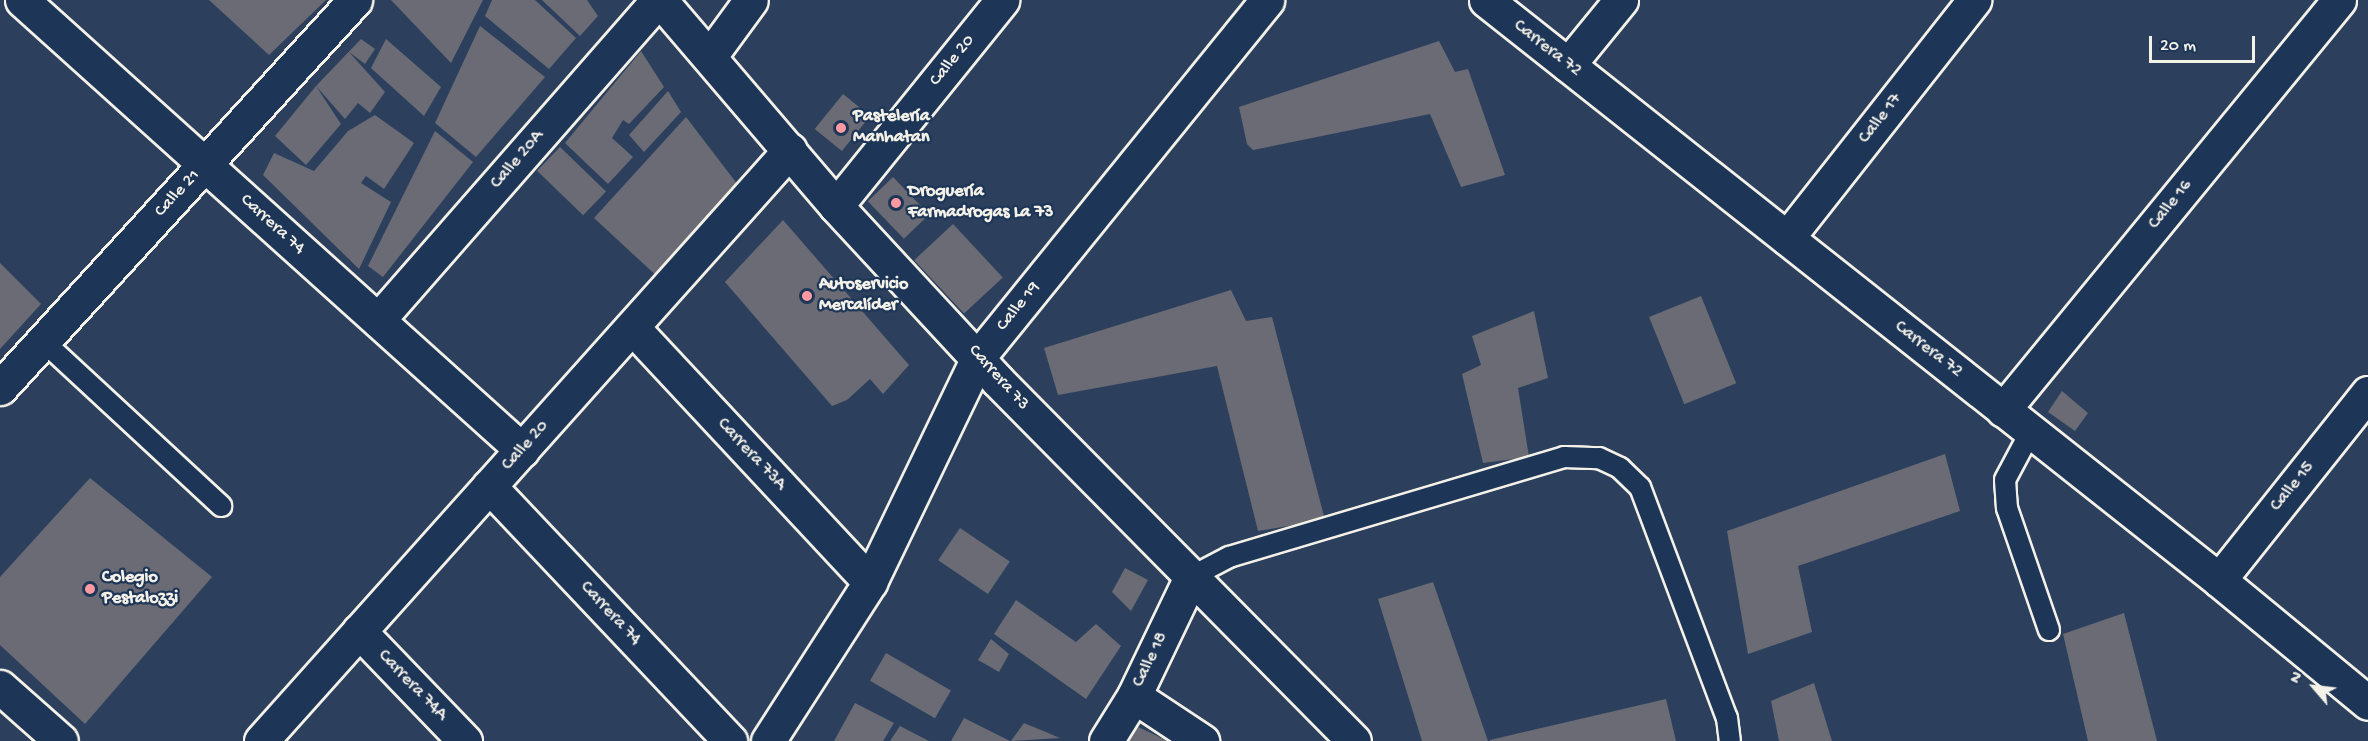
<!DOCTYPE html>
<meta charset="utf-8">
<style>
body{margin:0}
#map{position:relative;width:2368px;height:741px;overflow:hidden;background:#2c405d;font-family:"Gochi Hand",sans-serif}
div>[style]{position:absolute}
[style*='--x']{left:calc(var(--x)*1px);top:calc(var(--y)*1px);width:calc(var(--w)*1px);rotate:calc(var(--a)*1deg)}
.building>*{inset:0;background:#6a6b74;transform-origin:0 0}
.roads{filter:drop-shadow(2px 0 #f4f1e8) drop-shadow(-2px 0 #f4f1e8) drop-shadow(0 2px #f4f1e8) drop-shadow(0 -2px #f4f1e8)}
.service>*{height:20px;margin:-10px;padding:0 10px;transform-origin:10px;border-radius:10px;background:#1d3557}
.minor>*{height:33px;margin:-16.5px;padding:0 16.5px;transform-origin:16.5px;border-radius:16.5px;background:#1d3557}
.dots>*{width:16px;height:16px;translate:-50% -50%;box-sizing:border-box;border:3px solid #1d3557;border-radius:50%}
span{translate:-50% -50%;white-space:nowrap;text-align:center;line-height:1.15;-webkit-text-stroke:4.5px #1d3557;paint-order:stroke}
.street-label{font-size:18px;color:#f4f1e8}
.poi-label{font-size:18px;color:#f4f1e8;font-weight:700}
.left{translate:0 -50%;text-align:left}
.north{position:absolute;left:2284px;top:657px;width:60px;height:60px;-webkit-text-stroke:4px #1d3557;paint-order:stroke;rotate:298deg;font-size:16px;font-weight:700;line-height:24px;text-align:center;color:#f4f1e8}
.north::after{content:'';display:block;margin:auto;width:21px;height:27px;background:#f4f1e8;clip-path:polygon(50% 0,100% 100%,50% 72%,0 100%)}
.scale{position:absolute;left:2149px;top:36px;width:106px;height:27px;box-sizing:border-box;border:3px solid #f4f1e8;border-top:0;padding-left:8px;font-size:18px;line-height:21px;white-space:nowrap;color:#f4f1e8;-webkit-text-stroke:4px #1d3557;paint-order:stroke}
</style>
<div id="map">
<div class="building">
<i style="clip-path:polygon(209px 0,326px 0,269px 55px)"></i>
<i style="clip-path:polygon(391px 0,483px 0,451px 63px)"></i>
<i style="clip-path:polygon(492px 0,535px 0,576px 38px,549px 69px,485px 16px)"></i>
<i style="clip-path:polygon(542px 0,587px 0,598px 16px,580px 36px)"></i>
<i style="clip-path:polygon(480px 26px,545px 77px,476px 157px,435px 123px)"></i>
<i style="clip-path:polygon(361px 39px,375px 49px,365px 64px,349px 52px,385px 92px,370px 113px,358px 103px,345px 119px,316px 86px,341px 124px,306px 165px,275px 136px,316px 86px)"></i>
<i style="clip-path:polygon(386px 39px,441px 87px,424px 116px,371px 68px)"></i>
<i style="clip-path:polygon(1439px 41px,1455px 72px,1468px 69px,1505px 175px,1461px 187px,1430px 114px,1253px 150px,1247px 144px,1239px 107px)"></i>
<i style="clip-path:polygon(641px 51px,664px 87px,629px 124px,623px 120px,612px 138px,633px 157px,608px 184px,565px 143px)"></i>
<i style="clip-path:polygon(668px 91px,681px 112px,644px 152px,629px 135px)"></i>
<i style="left:843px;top:94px;width:35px;height:45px;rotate:39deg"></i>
<i style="clip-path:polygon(375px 115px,414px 143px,384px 189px,366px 176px,361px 183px,391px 202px,359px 269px,263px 175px,274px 153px,314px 171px,348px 131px)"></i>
<i style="clip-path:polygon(686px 117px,738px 185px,661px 280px,594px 218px)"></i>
<i style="clip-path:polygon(435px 131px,473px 162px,383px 277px,368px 266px)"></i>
<i style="left:560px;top:147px;width:64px;height:33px;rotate:44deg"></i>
<i style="left:893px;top:177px;width:52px;height:35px;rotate:46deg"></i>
<i style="clip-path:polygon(783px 220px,909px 365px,883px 394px,870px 379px,847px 400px,832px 406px,725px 282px)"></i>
<i style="left:953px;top:224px;width:73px;height:53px;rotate:47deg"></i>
<i style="clip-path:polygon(0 263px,41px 304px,0 349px)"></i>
<i style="clip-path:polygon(1231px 290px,1246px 321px,1272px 317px,1325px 520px,1258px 531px,1217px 366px,1058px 395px,1044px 348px)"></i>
<i style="left:1701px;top:296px;width:94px;height:56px;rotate:68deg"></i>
<i style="clip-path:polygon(1534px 311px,1548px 378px,1518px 388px,1529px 457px,1483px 463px,1462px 374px,1481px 365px,1472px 336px)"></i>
<i style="clip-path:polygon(2062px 391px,2088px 413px,2075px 431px,2048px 412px)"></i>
<i style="clip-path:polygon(1945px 454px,1960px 511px,1798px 566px,1812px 632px,1748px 654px,1727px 531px)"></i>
<i style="clip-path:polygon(90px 478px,212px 577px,85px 724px,0 645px,0 577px)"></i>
<i style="left:960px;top:528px;width:60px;height:39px;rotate:34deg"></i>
<i style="clip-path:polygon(1125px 568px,1148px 580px,1131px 611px,1112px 592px)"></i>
<i style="clip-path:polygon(1433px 582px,1488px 741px,1422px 741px,1378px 599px)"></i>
<i style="clip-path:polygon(1016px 600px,1076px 642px,1096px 624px,1121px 646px,1086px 699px,994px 634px)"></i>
<i style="clip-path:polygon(2124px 613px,2157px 741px,2088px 741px,2063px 634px)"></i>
<i style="clip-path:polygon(991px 639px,1009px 654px,999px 672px,978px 660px)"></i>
<i style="left:886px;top:653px;width:75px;height:32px;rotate:30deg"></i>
<i style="clip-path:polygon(1814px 683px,1832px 741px,1779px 741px,1771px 701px)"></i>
<i style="clip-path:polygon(1666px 699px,1676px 741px,1490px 741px,1490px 740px)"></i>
<i style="clip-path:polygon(855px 703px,894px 723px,883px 741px,834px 741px)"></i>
<i style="clip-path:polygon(964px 718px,1010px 741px,951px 741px)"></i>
<i style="clip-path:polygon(1024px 723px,1060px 738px,1011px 741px)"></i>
<i style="clip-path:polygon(900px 726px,929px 741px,890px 741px)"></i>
<i style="clip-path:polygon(1136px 726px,1168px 741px,1123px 741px)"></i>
</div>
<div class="roads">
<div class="service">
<i style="--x:43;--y:341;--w:243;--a:42.8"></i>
<i style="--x:2031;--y:431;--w:55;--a:118"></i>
<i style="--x:2005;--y:480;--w:28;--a:86"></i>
<i style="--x:2007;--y:508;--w:129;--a:71"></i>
<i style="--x:1191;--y:577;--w:43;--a:-27.8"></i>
<i style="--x:1229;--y:557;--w:350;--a:-16.6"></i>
<i style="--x:1564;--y:457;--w:35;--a:2"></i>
<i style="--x:1599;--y:458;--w:23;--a:25"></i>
<i style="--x:1620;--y:468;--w:28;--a:44"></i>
<i style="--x:1640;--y:487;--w:247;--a:69.4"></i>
<i style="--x:1727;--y:718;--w:23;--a:83"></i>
</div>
<div class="minor">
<i style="--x:22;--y:0;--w:673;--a:41.99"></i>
<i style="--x:660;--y:0;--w:271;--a:49.5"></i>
<i style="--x:836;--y:206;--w:238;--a:47.2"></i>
<i style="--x:998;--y:381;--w:506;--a:45.32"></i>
<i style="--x:1486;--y:0;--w:935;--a:38.35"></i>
<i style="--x:2219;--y:580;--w:193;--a:39.5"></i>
<i style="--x:710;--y:56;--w:69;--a:-53.8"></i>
<i style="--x:1568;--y:65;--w:84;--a:-50.8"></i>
<i style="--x:836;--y:206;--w:265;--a:-51.1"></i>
<i style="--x:1787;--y:238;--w:303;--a:-51.8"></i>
<i style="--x:378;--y:320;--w:425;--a:-48.8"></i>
<i style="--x:632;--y:327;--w:349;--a:47"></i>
<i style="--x:0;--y:388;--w:526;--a:-47.54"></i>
<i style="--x:2003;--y:410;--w:530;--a:-50.66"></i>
<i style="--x:489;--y:486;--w:351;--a:46.6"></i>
<i style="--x:2219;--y:580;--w:239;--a:-51.5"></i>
<i style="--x:359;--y:631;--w:153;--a:46.1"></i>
<i style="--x:0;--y:687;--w:81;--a:41.5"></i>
<i style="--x:1134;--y:696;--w:82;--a:33.5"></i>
<i style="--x:261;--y:741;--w:793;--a:-48.17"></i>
<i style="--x:768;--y:741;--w:189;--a:-57.3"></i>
<i style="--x:870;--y:582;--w:251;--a:-64.3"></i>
<i style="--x:979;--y:356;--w:458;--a:-51"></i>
<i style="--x:1106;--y:741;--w:53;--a:-58.1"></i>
<i style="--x:1134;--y:696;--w:132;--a:-64.4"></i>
</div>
</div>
<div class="dots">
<i style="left:841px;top:128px;background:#ff9aa2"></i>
<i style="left:896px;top:203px;background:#ff9aa2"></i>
<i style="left:807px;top:296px;background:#ff9aa2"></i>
<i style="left:90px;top:589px;background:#ff9aa2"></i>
</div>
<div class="street-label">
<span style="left:1547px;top:49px;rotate:38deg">Carrera 72</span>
<span style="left:953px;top:61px;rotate:-51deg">Calle 20</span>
<span style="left:1881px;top:119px;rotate:-52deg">Calle 17</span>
<span style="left:518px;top:160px;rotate:-49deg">Calle 20A</span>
<span style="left:178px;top:194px;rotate:-47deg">Calle 21</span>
<span style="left:2171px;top:205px;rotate:-51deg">Calle 16</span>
<span style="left:272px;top:225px;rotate:42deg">Carrera 74</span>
<span style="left:1019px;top:307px;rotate:-51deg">Calle 19</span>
<span style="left:1928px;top:350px;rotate:38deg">Carrera 72</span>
<span style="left:998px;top:378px;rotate:48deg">Carrera 73</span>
<span style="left:526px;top:446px;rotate:-48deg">Calle 20</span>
<span style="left:751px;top:455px;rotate:47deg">Carrera 73A</span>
<span style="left:2293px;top:487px;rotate:-51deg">Calle 15</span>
<span style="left:610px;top:614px;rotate:47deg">Carrera 74</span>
<span style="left:1151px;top:660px;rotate:-64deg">Calle 18</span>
<span style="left:412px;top:686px;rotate:46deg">Carrera 74A</span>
</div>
<div class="poi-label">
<span class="left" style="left:853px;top:128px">Pastelería<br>Manhatan</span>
<span class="left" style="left:908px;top:203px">Droguería<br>Farmadrogas La 73</span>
<span class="left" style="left:819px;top:296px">Autoservicio<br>Mercalíder</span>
<span class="left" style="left:102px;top:589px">Colegio<br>Pestalozzi</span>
</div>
<div class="north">N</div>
<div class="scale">20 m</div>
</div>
